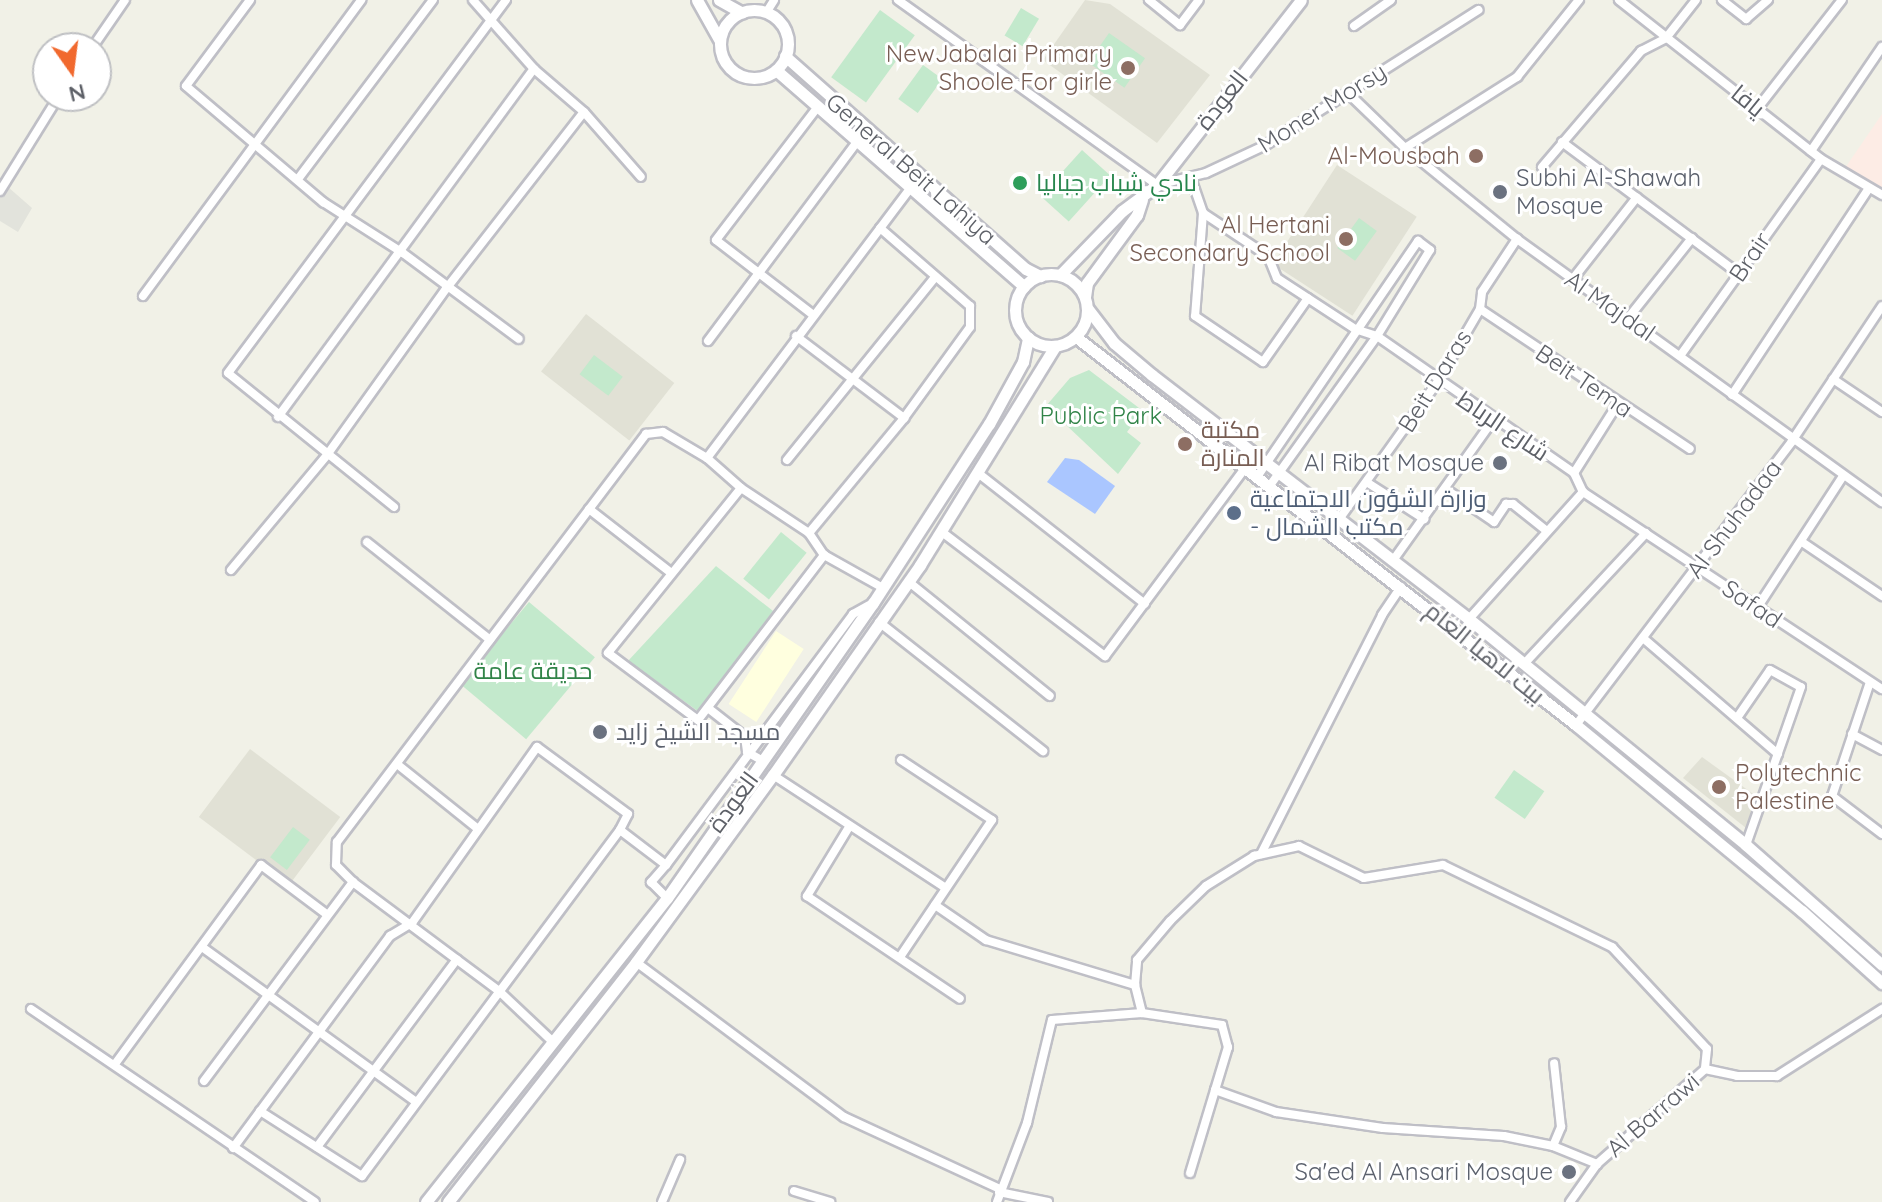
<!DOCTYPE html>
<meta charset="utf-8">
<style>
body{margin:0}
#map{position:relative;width:1882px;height:1202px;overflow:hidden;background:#f1f1e7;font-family:Quicksand,Cairo,sans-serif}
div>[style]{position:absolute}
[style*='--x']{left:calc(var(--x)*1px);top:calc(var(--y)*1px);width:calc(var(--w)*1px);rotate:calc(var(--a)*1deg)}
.commercial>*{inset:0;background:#ffffdf;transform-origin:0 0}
.industrial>*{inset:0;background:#e2e3dc}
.education>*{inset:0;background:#e1e1d5;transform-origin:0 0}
.medical>*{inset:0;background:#fdece5}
.green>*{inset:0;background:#c3e9cc;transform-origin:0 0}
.water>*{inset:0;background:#aac6ff}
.roads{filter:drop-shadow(2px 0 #bfbfc6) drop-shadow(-2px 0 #bfbfc6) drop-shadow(0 2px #bfbfc6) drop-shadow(0 -2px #bfbfc6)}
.minor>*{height:8px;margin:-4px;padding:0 4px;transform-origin:4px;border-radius:4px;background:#fff}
.secondary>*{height:11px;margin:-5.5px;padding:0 5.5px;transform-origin:5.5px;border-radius:5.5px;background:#fff}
.secondary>.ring{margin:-5.5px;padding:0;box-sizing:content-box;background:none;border:11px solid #fff;border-radius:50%}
.dots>*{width:22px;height:22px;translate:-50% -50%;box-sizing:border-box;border:4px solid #fff;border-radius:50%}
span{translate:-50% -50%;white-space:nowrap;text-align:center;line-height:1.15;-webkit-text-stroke:6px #fff;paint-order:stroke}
.education-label{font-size:24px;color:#785e54}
.right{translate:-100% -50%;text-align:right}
.left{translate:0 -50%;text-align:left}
.street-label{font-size:24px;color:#5e6168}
.worship-label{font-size:24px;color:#5b616d}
.leisure-label{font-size:24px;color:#27864d}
.park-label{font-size:24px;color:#318448}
.service-label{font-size:24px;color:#4e5e75}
.north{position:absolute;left:32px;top:32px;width:80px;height:80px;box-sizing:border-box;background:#fff;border:2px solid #bfc0c3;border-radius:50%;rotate:166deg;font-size:22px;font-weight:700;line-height:32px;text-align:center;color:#5e6168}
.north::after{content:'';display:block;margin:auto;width:28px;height:36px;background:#f1692e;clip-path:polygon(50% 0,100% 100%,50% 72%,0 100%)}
</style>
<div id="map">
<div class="commercial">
<i style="left:776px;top:631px;width:33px;height:87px;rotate:33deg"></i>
</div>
<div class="industrial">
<i style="clip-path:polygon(0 180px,32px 208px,18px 232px,0 221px)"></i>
</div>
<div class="education">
<i style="clip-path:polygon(1085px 0,1110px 4px,1210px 75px,1157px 143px,1043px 60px)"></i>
<i style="left:1337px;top:165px;width:95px;height:118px;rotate:33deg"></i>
<i style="left:586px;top:314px;width:112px;height:73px;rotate:38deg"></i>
<i style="left:250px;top:749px;width:113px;height:85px;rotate:37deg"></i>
<i style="clip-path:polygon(1702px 757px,1756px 796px,1746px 828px,1683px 778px)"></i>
</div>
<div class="medical">
<i style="clip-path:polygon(1882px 114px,1882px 194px,1843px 171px)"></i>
</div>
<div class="green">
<i style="left:1021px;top:8px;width:21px;height:32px;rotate:31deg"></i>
<i style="left:880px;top:10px;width:43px;height:83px;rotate:36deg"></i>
<i style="left:1109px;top:33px;width:44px;height:36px;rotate:35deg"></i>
<i style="left:923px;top:65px;width:24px;height:42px;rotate:36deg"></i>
<i style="left:1082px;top:150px;width:38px;height:62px;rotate:42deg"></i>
<i style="left:1359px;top:218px;width:22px;height:37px;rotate:36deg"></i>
<i style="left:594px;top:355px;width:36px;height:24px;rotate:37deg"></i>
<i style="clip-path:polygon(1089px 370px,1143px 411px,1127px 432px,1141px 443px,1118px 474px,1046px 406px,1070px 378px)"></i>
<i style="left:781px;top:532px;width:33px;height:60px;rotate:39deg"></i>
<i style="clip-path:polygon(716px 566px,773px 611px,699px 712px,628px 661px)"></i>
<i style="left:529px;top:602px;width:86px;height:107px;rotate:40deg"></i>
<i style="left:1514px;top:770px;width:37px;height:34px;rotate:35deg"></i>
<i style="left:293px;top:827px;width:21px;height:38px;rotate:37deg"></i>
</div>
<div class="water">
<i style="clip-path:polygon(1065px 458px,1079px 460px,1115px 486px,1095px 514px,1047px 482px)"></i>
</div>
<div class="roads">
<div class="minor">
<i style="--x:250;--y:0;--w:107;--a:126.7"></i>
<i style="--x:186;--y:86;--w:180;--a:40.3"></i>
<i style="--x:323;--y:202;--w:95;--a:32.5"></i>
<i style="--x:403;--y:253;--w:144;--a:36.6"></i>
<i style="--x:898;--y:0;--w:318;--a:35.5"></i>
<i style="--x:1157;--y:185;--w:50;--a:-13.8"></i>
<i style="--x:1206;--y:173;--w:64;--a:-25"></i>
<i style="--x:1264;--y:146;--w:254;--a:-32.4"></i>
<i style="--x:1149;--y:0;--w:40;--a:39"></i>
<i style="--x:1180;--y:25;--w:31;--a:-53"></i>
<i style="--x:1619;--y:0;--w:257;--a:38.2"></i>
<i style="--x:1821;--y:159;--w:71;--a:30.5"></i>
<i style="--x:1722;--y:0;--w:31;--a:38"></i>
<i style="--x:1746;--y:19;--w:29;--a:-41"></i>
<i style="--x:766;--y:13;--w:15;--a:-58"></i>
<i style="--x:1354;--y:26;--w:45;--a:-35.1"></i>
<i style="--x:92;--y:48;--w:58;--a:-55.5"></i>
<i style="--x:534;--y:69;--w:66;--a:40.7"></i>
<i style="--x:584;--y:112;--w:86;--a:48.8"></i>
<i style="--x:1349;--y:94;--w:78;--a:44"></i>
<i style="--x:1405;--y:148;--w:144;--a:39.1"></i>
<i style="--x:1517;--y:239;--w:450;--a:35.8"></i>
<i style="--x:1757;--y:109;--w:138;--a:-52.1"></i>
<i style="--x:1562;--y:142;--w:221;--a:36.7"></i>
<i style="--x:1405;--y:148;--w:133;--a:-32.4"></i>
<i style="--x:1517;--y:77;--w:99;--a:-51.2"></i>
<i style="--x:1811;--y:151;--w:126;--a:-55.7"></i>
<i style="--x:1542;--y:167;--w:153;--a:-49.5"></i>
<i style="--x:1641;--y:51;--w:28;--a:-27"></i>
<i style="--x:1666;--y:38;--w:48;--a:-51.7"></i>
<i style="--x:1191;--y:178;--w:37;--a:71"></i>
<i style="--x:1203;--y:213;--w:78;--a:33.5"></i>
<i style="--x:1268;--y:256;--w:24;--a:68"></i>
<i style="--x:1277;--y:278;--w:93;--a:33.2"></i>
<i style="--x:1355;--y:329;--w:23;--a:18"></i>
<i style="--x:1377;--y:336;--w:240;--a:34.8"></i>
<i style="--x:1574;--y:473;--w:21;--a:65"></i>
<i style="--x:1583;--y:492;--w:358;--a:33.4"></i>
<i style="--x:298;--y:179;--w:224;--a:-53"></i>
<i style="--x:0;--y:191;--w:112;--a:-58.2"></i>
<i style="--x:1203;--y:213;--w:103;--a:94.4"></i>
<i style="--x:1195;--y:316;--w:82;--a:34.1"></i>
<i style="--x:1263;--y:362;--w:78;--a:-54.9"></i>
<i style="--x:1572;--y:280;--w:105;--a:-51.9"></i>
<i style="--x:143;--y:296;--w:368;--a:-53.6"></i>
<i style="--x:1480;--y:309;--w:252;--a:33.7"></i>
<i style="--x:812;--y:314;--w:121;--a:-142.4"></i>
<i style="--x:716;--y:240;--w:166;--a:-52.6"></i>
<i style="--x:1629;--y:317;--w:101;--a:-51.4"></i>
<i style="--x:796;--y:336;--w:136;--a:37.2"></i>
<i style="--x:708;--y:341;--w:249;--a:-53.2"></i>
<i style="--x:1680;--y:356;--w:242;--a:-54.4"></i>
<i style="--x:1833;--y:379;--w:59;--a:34"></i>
<i style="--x:1732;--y:395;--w:248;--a:-56.5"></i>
<i style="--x:278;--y:417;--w:432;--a:-53.7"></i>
<i style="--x:534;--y:69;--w:92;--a:-131.5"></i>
<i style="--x:707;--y:458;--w:337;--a:-53"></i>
<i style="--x:787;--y:460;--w:235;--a:-51"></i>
<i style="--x:978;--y:473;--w:212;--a:38.1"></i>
<i style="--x:1574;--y:473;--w:80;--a:-57.7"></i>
<i style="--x:1257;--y:477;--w:286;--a:-55.7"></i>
<i style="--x:1418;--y:241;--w:15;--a:37"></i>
<i style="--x:1430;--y:250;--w:101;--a:121.6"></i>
<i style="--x:1377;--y:336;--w:186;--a:125.6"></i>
<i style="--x:1368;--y:483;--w:67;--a:32.7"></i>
<i style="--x:741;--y:488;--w:212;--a:128.9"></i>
<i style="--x:608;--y:653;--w:112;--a:36.7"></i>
<i style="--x:698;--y:720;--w:208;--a:-52.6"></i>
<i style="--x:1447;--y:490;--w:57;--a:34.2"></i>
<i style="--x:1494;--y:522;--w:22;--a:-56"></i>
<i style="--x:1506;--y:504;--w:7;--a:0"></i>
<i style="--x:1513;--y:504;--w:43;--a:38.5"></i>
<i style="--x:394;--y:507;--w:213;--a:-141.1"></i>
<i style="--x:228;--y:373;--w:465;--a:-53.3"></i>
<i style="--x:589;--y:509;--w:103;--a:37.9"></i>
<i style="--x:1340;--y:518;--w:168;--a:-54.4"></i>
<i style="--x:1438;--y:381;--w:83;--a:-59.7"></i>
<i style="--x:1480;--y:309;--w:17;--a:-83"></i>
<i style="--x:1482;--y:292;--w:64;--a:-56.6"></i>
<i style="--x:942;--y:532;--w:205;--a:37.3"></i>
<i style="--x:1105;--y:656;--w:234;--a:-53.3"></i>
<i style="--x:809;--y:533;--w:149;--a:-50.4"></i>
<i style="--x:904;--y:418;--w:112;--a:-54"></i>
<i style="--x:970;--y:327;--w:21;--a:-90"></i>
<i style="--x:970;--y:306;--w:119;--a:-139.1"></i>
<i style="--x:367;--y:542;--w:157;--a:38.5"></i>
<i style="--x:1802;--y:542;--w:97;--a:34"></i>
<i style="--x:1394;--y:559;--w:171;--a:-54.5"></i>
<i style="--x:231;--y:570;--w:150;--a:-50.1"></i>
<i style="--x:327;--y:455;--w:204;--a:-54.4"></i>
<i style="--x:446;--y:289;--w:224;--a:-52.1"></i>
<i style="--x:909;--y:582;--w:181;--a:39"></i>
<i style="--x:1757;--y:608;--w:158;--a:-56.9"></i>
<i style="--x:1469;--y:619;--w:171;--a:-48.1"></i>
<i style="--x:879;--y:622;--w:209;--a:38.2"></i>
<i style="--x:1643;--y:638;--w:178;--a:40.7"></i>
<i style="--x:1524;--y:664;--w:179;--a:-47"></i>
<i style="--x:1870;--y:682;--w:120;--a:108.4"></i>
<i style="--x:1832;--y:796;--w:63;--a:37.2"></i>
<i style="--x:708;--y:708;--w:47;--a:38.1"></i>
<i style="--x:745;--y:737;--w:15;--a:82"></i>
<i style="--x:747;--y:752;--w:18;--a:29"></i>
<i style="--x:1737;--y:718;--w:58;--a:-55.5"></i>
<i style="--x:1770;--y:670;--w:35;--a:29"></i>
<i style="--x:1801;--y:687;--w:167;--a:109.2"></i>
<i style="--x:1576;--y:725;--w:357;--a:-52.7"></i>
<i style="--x:1792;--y:441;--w:162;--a:-56.3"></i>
<i style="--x:1852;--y:734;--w:34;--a:28"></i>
<i style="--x:397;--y:764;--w:102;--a:38.7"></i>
<i style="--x:773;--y:775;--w:204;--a:33.2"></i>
<i style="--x:849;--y:827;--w:81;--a:121.3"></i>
<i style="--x:807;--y:896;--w:184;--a:33.9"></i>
<i style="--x:1261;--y:854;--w:268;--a:-63.1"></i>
<i style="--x:1382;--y:615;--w:34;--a:-56"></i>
<i style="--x:666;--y:865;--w:313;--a:-53.3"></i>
<i style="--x:853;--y:614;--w:18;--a:-29"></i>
<i style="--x:935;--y:905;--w:62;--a:34.5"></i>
<i style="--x:986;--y:940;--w:156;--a:16.8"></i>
<i style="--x:1135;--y:985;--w:29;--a:76"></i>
<i style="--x:202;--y:947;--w:264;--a:35.9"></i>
<i style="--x:900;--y:957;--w:165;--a:-56.1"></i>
<i style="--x:992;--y:820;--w:109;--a:-146.6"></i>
<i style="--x:636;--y:962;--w:259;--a:36.7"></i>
<i style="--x:844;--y:1117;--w:172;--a:24.8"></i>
<i style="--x:1135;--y:985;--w:25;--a:-85"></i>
<i style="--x:1137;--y:960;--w:51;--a:-49.8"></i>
<i style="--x:1170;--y:921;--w:50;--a:-44.2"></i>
<i style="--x:1206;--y:886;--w:57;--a:-32"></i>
<i style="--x:1254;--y:856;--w:46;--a:-12.5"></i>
<i style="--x:1299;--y:846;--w:72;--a:26.2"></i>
<i style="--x:1364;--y:878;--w:80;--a:-9.3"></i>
<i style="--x:1443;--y:865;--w:188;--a:25.9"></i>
<i style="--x:1612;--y:947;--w:139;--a:47"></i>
<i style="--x:1707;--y:1049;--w:20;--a:96"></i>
<i style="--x:31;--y:1009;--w:343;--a:34.2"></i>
<i style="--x:552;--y:1041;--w:73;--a:-136.7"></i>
<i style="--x:499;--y:991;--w:182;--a:-143.3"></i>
<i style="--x:353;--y:882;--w:24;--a:-135"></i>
<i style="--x:336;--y:865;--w:23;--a:-88"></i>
<i style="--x:337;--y:842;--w:512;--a:-52.86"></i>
<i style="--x:646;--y:434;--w:17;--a:-7"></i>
<i style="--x:663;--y:432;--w:51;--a:30.6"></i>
<i style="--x:707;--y:458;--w:45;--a:41.4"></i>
<i style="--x:741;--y:488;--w:82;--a:33.5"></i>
<i style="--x:809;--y:533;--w:27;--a:56"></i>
<i style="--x:824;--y:555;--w:68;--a:29.2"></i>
<i style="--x:115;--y:1064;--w:247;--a:-53.7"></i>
<i style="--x:261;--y:865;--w:80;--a:36.9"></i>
<i style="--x:204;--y:1081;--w:249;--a:-53.2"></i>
<i style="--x:260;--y:1111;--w:121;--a:32.5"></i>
<i style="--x:362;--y:1176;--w:432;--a:-53.3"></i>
<i style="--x:1553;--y:1146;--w:21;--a:-67"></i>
<i style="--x:1561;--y:1127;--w:64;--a:-96.2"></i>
<i style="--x:317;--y:1147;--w:234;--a:-53.3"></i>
<i style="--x:233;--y:1148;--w:264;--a:-53.5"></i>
<i style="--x:390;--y:936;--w:26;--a:-31"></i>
<i style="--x:412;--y:923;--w:216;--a:-54.6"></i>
<i style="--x:537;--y:747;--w:113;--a:36.4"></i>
<i style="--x:628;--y:814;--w:18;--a:117"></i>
<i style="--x:620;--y:830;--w:58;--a:37.3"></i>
<i style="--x:666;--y:865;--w:23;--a:131"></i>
<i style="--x:651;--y:882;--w:23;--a:45"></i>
<i style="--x:1190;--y:1173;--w:87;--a:-73.2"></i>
<i style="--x:794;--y:1191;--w:38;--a:17"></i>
<i style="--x:999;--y:1192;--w:50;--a:11.5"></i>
<i style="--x:662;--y:1202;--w:46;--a:-66.8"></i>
<i style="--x:997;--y:1202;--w:85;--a:-69.2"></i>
<i style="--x:1027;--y:1123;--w:106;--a:-76.4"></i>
<i style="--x:1052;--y:1020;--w:90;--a:-4.4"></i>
<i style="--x:1142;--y:1013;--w:81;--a:8.5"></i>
<i style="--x:1222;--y:1025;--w:23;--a:75"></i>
<i style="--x:1228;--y:1047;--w:45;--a:106.8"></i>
<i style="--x:1215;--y:1090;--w:65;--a:19.8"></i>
<i style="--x:1276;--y:1112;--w:108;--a:8.5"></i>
<i style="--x:1383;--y:1128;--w:121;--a:3.8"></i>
<i style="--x:1504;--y:1136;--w:50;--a:11.5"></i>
<i style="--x:1553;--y:1146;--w:48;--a:22.2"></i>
<i style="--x:1570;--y:1202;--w:47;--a:-54.6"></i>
<i style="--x:1597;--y:1164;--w:144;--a:-41.3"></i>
<i style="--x:1705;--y:1069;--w:33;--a:12"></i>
<i style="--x:1737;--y:1076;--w:40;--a:0"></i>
<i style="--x:1777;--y:1076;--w:125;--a:-32.5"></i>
</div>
<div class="secondary">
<i style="--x:697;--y:0;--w:47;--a:60.7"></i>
<i style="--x:719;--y:0;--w:26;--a:29"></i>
<i class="ring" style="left:720px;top:10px;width:57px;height:57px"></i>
<i style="--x:785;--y:56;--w:322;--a:41.5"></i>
<i style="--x:1026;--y:269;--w:16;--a:27"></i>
<i style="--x:776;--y:70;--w:329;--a:41.1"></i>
<i class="ring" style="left:1015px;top:274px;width:61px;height:61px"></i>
<i style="--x:1060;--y:275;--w:89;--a:-45.9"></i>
<i style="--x:1122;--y:211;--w:44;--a:-36.6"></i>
<i style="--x:1157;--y:185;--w:234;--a:-52.1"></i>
<i style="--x:1085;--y:297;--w:14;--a:-82"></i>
<i style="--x:1087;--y:283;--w:84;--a:-53.7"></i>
<i style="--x:1137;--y:215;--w:16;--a:-72"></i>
<i style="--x:1088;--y:309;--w:43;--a:52.6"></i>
<i style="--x:1114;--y:343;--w:50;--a:40.1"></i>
<i style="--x:1152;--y:375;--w:400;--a:37.6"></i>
<i style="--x:1469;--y:619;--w:357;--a:39.2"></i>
<i style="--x:1746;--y:845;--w:181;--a:41.4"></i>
<i style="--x:1076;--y:337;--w:633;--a:37.81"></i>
<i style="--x:1576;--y:725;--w:293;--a:39.5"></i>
<i style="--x:1802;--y:911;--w:108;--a:42"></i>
<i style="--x:426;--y:1202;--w:388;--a:-51.6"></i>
<i style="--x:667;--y:898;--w:360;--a:-55.1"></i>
<i style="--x:873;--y:603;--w:213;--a:-57.1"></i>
<i style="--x:989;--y:424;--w:71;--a:-61.3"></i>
<i style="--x:1023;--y:362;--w:25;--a:-78"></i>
<i style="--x:448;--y:1202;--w:305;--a:-51.9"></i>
<i style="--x:636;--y:962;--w:232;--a:-53.8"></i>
<i style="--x:773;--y:775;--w:256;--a:-55"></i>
<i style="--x:920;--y:565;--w:257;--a:-58.3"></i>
</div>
</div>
<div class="dots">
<i style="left:1128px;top:68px;background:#8d6e63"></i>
<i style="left:1476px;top:156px;background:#8d6e63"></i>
<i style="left:1020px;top:183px;background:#2e9e5b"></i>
<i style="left:1500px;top:192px;background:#6b7280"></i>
<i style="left:1346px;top:239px;background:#8d6e63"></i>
<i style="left:1185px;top:444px;background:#8d6e63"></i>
<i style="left:1500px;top:463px;background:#6b7280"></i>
<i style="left:1234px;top:513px;background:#5c6f8a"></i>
<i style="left:600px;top:732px;background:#6b7280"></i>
<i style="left:1719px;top:787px;background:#8d6e63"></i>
<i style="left:1569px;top:1172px;background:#6b7280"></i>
</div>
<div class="education-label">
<span class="right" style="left:1112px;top:68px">NewJabalai Primary<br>Shoole For girle</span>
<span class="right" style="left:1460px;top:156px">Al-Mousbah</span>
<span class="right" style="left:1330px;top:239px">Al Hertani<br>Secondary School</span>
<span class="left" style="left:1201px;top:444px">مكتبة<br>المنارة</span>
<span class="left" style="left:1735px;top:787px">Polytechnic<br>Palestine</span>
</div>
<div class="street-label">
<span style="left:1222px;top:100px;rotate:-52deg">العودة</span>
<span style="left:1748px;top:101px;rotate:39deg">يافا</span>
<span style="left:1322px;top:108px;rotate:-32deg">Moner Morsy</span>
<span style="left:911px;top:169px;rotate:41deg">General Beit Lahiya</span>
<span style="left:1750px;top:257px;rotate:-56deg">Brair</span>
<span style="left:1610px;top:306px;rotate:35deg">Al Majdal</span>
<span style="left:1435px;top:381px;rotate:-58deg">Beit Daras</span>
<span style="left:1584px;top:381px;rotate:34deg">Beit Tema</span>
<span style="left:1503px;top:426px;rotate:34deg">شارع الرباط</span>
<span style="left:1734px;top:519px;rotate:-53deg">Al Shuhadaa</span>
<span style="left:1752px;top:604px;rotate:34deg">Safad</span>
<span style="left:1485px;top:653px;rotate:39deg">بيت لاهيا العام</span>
<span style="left:733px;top:802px;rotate:-54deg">العودة</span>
<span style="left:1653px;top:1115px;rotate:-41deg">Al Barrawi</span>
</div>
<div class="worship-label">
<span class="left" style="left:1516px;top:192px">Subhi Al-Shawah<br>Mosque</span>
<span class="right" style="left:1484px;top:463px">Al Ribat Mosque</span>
<span class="left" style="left:616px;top:732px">مسجد الشيخ زايد</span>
<span class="right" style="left:1553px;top:1172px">Sa'ed Al Ansari Mosque</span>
</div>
<div class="leisure-label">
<span class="left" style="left:1036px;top:183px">نادي شباب جباليا</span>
</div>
<div class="park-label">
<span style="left:1101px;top:416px">Public Park</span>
<span style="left:533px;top:671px">حديقة عامة</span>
</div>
<div class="service-label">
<span class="left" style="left:1250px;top:513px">وزارة الشؤون الاجتماعية<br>- مكتب الشمال</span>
</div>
<div class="north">N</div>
</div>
